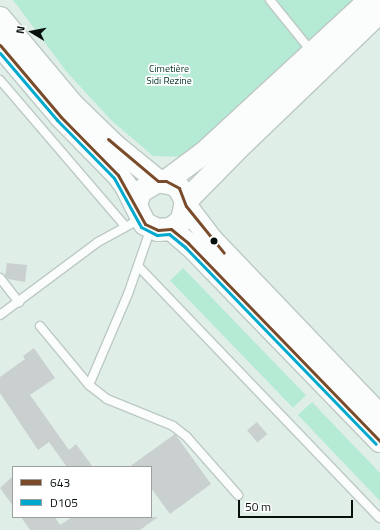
<!DOCTYPE html>
<meta charset="utf-8">
<style>
body{margin:0}
#map{position:relative;width:380px;height:530px;overflow:hidden;background:#dfefe8;font-family:"Titillium Web",sans-serif}
div>[style]{position:absolute}
[style*='--x']{left:calc(var(--x)*1px);top:calc(var(--y)*1px);width:calc(var(--w)*1px);rotate:calc(var(--a)*1deg)}
.green>*{inset:0;background:#b5ead5;transform-origin:0 0}
.building>*{inset:0;background:#cacfd0;transform-origin:0 0}
.roads{filter:drop-shadow(1px 0 #bdc9c4) drop-shadow(-1px 0 #bdc9c4) drop-shadow(0 1px #bdc9c4) drop-shadow(0 -1px #bdc9c4)}
.lane>*{height:8px;margin:-4px;padding:0 4px;transform-origin:4px;border-radius:4px;background:#fafdfc}
.secondary>*{height:22px;margin:-11px;padding:0 11px;transform-origin:11px;border-radius:11px;background:#fafdfc}
.bus-1>*{height:3px;margin:-1.5px;padding:0 1.5px;transform-origin:1.5px;border-radius:1.5px;background:#7a4b2a}
.bus-2>*{height:3px;margin:-1.5px;padding:0 1.5px;transform-origin:1.5px;border-radius:1.5px;background:#00a9ce}
.dots>*{width:11px;height:11px;translate:-50% -50%;box-sizing:border-box;border:2px solid #fff;border-radius:50%}
span{translate:-50% -50%;white-space:nowrap;text-align:center;line-height:1.15;-webkit-text-stroke:3.5px #fff;paint-order:stroke}
.park-label{font-size:10px;color:#003223}
.legend{position:absolute;left:12px;top:466px;width:140px;height:52px;box-sizing:border-box;background:#fff;border:1px solid #9c9f9e;margin:0;padding:5px 7px;list-style:none;font-size:12px;color:#07100d}
.legend li{display:flex;align-items:center;gap:8px;height:20px}
.legend b{width:20px;border:1px solid #9c9f9e}
.north{position:absolute;left:12px;top:12px;width:40px;height:40px;-webkit-text-stroke:3px #fff;paint-order:stroke;rotate:280deg;font-size:11px;font-weight:700;line-height:16px;text-align:center;color:#07100d}
.north::after{content:'';display:block;margin:auto;width:14px;height:18px;background:#07100d;clip-path:polygon(50% 0,100% 100%,50% 72%,0 100%)}
.scale{position:absolute;left:238px;top:500px;width:115px;height:18px;box-sizing:border-box;border:2px solid #07100d;border-top:0;padding-left:5px;font-size:12px;line-height:14px;white-space:nowrap;color:#07100d;-webkit-text-stroke:3px #fff;paint-order:stroke}
</style>
<div id="map">
<div class="green">
<i style="clip-path:polygon(13px 0,359px 0,187px 157px,153px 156px,112px 121px,66px 71px)"></i>
<i style="left:183px;top:268px;width:177px;height:18px;rotate:46deg"></i>
<i style="clip-path:polygon(312px 402px,380px 473px,380px 501px,298px 415px)"></i>
</div>
<div class="building">
<i style="clip-path:polygon(7px 263px,27px 265px,25px 282px,8px 279px,5px 276px)"></i>
<i style="clip-path:polygon(34px 348px,55px 378px,30px 395px,69px 450px,76px 444px,93px 467px,67px 467px,49px 442px,38px 450px,0 393px,0 377px,25px 359px,23px 356px)"></i>
<i style="left:257px;top:422px;width:16px;height:13px;rotate:50deg"></i>
<i style="clip-path:polygon(175px 434px,211px 484px,170px 514px,151px 488px,151px 467px,129px 467px)"></i>
<i style="clip-path:polygon(13px 476px,13px 506px,0 488px)"></i>
<i style="clip-path:polygon(21px 517px,55px 517px,60px 525px,72px 517px,158px 517px,140px 530px,30px 530px)"></i>
</div>
<div class="roads">
<div class="lane">
<i style="--x:270;--y:0;--w:67;--a:51.1"></i>
<i style="--x:0;--y:80;--w:192;--a:49.4"></i>
<i style="--x:138;--y:266;--w:349;--a:46.2"></i>
<i style="--x:0;--y:278;--w:31;--a:52"></i>
<i style="--x:0;--y:315;--w:122;--a:-36.7"></i>
<i style="--x:98;--y:242;--w:48;--a:-28.7"></i>
<i style="--x:40;--y:326;--w:77;--a:50.3"></i>
<i style="--x:89;--y:385;--w:23;--a:38"></i>
<i style="--x:107;--y:399;--w:71;--a:22.2"></i>
<i style="--x:173;--y:426;--w:16;--a:38"></i>
<i style="--x:186;--y:436;--w:79;--a:48.6"></i>
<i style="--x:89;--y:385;--w:99;--a:-66.8"></i>
<i style="--x:128;--y:294;--w:70;--a:-70.8"></i>
</div>
<div class="secondary">
<i style="--x:0;--y:18;--w:112;--a:50.1"></i>
<i style="--x:72;--y:104;--w:59;--a:44.3"></i>
<i style="--x:114;--y:145;--w:57;--a:39.3"></i>
<i style="--x:0;--y:45;--w:94;--a:49.7"></i>
<i style="--x:61;--y:117;--w:81;--a:45.5"></i>
<i style="--x:118;--y:175;--w:14;--a:54"></i>
<i style="--x:126;--y:186;--w:42;--a:63.4"></i>
<i style="--x:145;--y:224;--w:14;--a:25"></i>
<i style="--x:158;--y:230;--w:13;--a:-4"></i>
<i style="--x:171;--y:229;--w:14;--a:-39"></i>
<i style="--x:182;--y:220;--w:19;--a:-78"></i>
<i style="--x:186;--y:201;--w:15;--a:-118"></i>
<i style="--x:179;--y:188;--w:7;--a:-146"></i>
<i style="--x:173;--y:184;--w:15;--a:-169"></i>
<i style="--x:158;--y:181;--w:21;--a:149"></i>
<i style="--x:140;--y:192;--w:14;--a:107"></i>
<i style="--x:166;--y:181;--w:47;--a:-36.4"></i>
<i style="--x:204;--y:153;--w:226;--a:-42.7"></i>
<i style="--x:186;--y:201;--w:74;--a:-45.5"></i>
<i style="--x:238;--y:148;--w:197;--a:-43.8"></i>
<i style="--x:186;--y:206;--w:40;--a:53"></i>
<i style="--x:210;--y:238;--w:246;--a:46.3"></i>
<i style="--x:171;--y:229;--w:32;--a:41"></i>
<i style="--x:195;--y:250;--w:266;--a:45.9"></i>
</div>
</div>
<div class="bus-1">
<i style="--x:0;--y:45;--w:94;--a:49.7"></i>
<i style="--x:61;--y:117;--w:81;--a:45.5"></i>
<i style="--x:118;--y:175;--w:56;--a:61.1"></i>
<i style="--x:145;--y:224;--w:14;--a:25"></i>
<i style="--x:158;--y:230;--w:13;--a:-4"></i>
<i style="--x:171;--y:229;--w:22;--a:39"></i>
<i style="--x:188;--y:243;--w:276;--a:45.9"></i>
<i style="--x:108;--y:139;--w:65;--a:40"></i>
<i style="--x:158;--y:181;--w:8;--a:0"></i>
<i style="--x:166;--y:181;--w:15;--a:28"></i>
<i style="--x:179;--y:188;--w:19;--a:69"></i>
<i style="--x:186;--y:206;--w:60;--a:51"></i>
</div>
<div class="bus-2">
<i style="--x:0;--y:53;--w:88;--a:49.6"></i>
<i style="--x:57;--y:120;--w:81;--a:45.5"></i>
<i style="--x:114;--y:178;--w:56;--a:61.1"></i>
<i style="--x:141;--y:227;--w:18;--a:27"></i>
<i style="--x:157;--y:235;--w:12;--a:-5"></i>
<i style="--x:169;--y:234;--w:21;--a:39"></i>
<i style="--x:185;--y:247;--w:274;--a:45.9"></i>
</div>
<div class="dots">
<i style="left:214px;top:241px;background:#07100d"></i>
</div>
<div class="park-label">
<span style="left:169px;top:74px">Cimetière<br>Sidi Rezine</span>
</div>
<ul class="legend">
<li><b style="height:5px;background:#7a4b2a"></b>643</li>
<li><b style="height:5px;background:#00a9ce"></b>D105</li>
</ul>
<div class="north">N</div>
<div class="scale">50 m</div>
</div>
